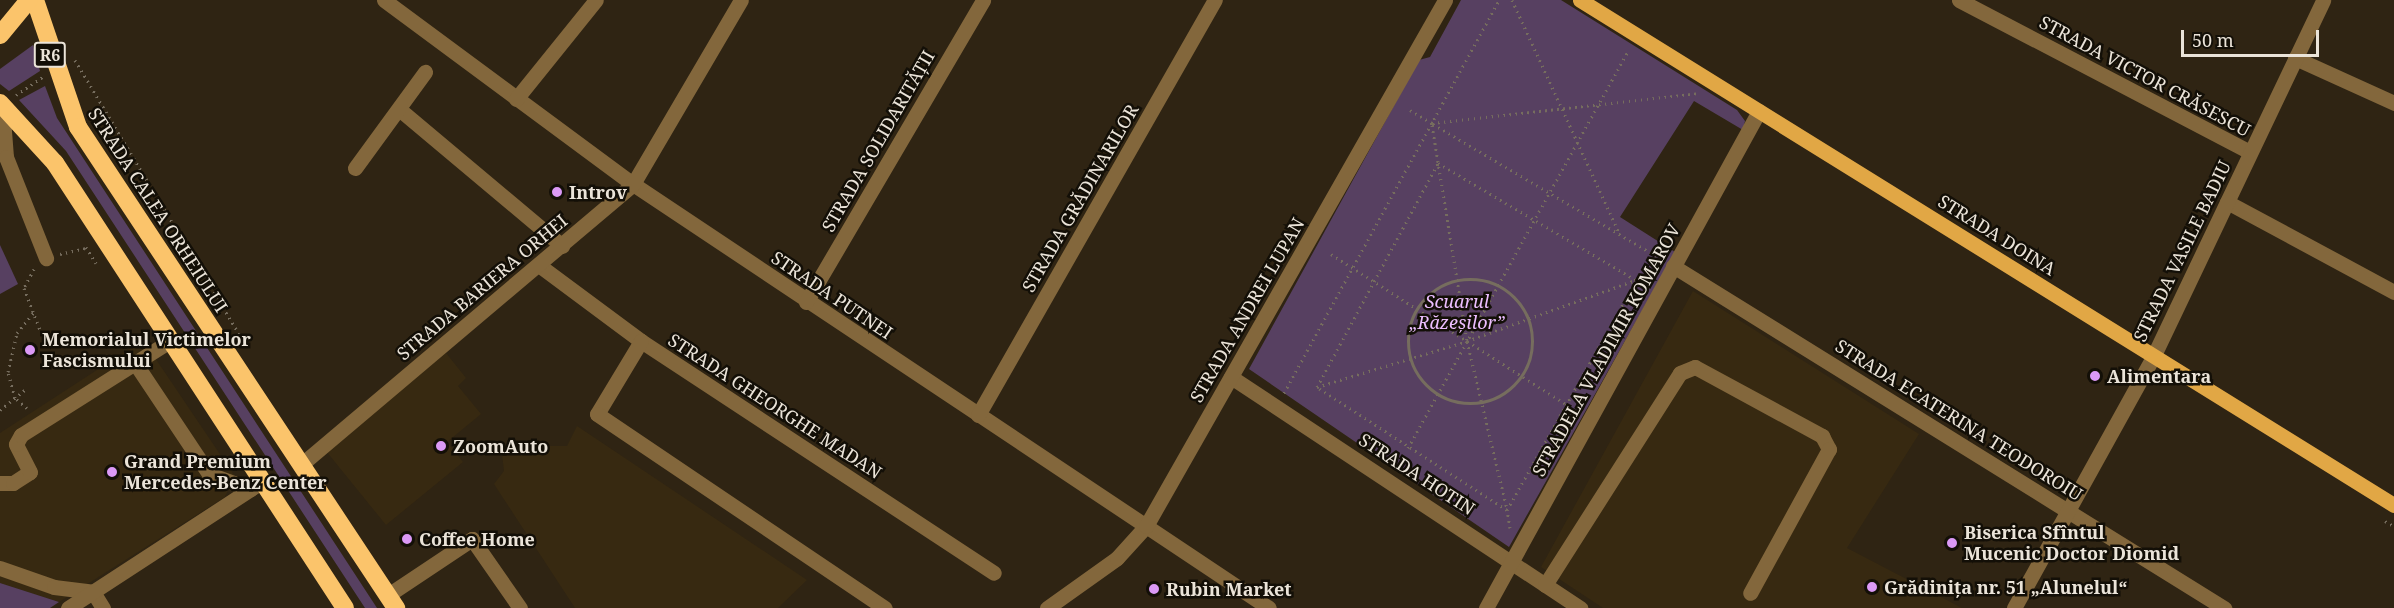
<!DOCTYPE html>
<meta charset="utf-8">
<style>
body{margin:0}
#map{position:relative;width:2394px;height:608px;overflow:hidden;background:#2f2413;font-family:"Noto Serif",serif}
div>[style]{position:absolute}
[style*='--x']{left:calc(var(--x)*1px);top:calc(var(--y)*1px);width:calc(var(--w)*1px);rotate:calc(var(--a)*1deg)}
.built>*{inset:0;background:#372911}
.green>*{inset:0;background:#574061}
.path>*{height:3px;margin-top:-1.5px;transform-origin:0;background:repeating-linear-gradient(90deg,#766d5e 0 1.5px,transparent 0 6px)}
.path>.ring{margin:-1.5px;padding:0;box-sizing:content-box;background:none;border:3px solid #766d5e;border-radius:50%}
.minor>*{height:15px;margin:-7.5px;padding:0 7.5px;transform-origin:7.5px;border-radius:7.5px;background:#83673c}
.major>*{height:15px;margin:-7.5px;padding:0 7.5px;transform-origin:7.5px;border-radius:7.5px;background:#e1a745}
.highway>*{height:18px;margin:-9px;padding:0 9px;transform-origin:9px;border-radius:9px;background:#fbc46b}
.dots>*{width:16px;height:16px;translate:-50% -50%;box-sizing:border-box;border:3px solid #130f07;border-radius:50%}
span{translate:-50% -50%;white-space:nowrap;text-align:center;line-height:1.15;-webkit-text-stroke:5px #130f07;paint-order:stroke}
.shield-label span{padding:2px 4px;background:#130f07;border:2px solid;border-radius:4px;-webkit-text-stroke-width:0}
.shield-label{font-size:16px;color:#ebe4d9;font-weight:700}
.street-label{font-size:18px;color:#ebe4d9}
.poi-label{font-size:18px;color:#ebe4d9;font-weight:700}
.left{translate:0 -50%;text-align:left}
.park-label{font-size:18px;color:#ecbeff;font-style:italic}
.scale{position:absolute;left:2181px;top:30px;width:138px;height:27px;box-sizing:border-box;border:3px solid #ebe4d9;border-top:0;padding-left:8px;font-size:18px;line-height:21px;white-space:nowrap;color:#ebe4d9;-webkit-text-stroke:4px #130f07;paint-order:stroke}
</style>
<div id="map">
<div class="built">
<i style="clip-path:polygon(1693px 291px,1919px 434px,1847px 548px,1962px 608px,1603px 608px,1541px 567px)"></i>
<i style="clip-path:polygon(143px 340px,234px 475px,225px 497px,59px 602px,0 583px,0 433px)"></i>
<i style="clip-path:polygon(446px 353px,466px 378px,458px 386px,481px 414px,447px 442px,463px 462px,386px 525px,326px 451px)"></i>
<i style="clip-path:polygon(577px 426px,807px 580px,778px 608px,575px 608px,494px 484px,504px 471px,502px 454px,513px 446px,567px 446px)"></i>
</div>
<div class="green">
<i style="clip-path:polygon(1461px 0,1561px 0,1737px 110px,1745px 121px,1743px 130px,1694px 101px,1620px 217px,1675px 252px,1509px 547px,1249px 369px,1419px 60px,1430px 57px)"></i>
<i style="clip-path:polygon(33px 45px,40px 71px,9px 91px,0 84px,0 69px)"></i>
<i style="clip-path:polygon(45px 86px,57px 118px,377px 608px,365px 608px,66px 151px,19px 100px)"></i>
<i style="clip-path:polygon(0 245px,18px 284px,0 294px)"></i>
<i style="clip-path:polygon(0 583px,59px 602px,50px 608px,0 608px)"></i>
</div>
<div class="path">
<i style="--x:1512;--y:0;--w:256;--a:65.3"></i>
<i style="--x:75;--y:60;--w:329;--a:59.1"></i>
<i style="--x:16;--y:95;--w:32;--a:-34"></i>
<i style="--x:1410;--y:110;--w:26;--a:31"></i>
<i style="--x:1432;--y:123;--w:268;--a:-6.4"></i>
<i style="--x:1433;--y:124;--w:264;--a:30.6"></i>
<i style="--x:1432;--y:125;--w:219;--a:80.8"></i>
<i style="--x:1467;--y:341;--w:173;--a:76.6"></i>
<i style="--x:86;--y:247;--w:19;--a:58"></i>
<i style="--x:60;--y:254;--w:26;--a:-13"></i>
<i style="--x:1331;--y:254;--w:279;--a:32.6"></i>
<i style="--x:34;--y:269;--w:21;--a:118"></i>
<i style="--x:24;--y:288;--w:45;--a:69.1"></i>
<i class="ring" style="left:1408px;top:279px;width:121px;height:121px"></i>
<i style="--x:1317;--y:387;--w:157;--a:-17"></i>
<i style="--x:1467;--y:341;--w:194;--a:-19.9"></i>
<i style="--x:1284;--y:393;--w:448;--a:-61.3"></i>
<i style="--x:27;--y:408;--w:16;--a:-140"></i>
<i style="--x:15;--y:398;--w:27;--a:-105"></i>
<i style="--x:8;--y:372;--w:40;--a:-77"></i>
<i style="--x:17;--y:333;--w:26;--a:-51"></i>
<i style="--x:0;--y:410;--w:35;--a:-39"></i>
<i style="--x:1408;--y:448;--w:454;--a:-61"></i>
<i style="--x:1507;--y:510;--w:226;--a:-147.1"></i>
<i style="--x:1317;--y:387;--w:255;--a:-61.6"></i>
<i style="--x:1438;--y:163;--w:230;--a:30.6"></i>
<i style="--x:2385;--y:521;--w:10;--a:29"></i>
<i style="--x:1510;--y:528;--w:18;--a:-99"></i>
<i style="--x:1507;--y:510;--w:295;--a:-60.6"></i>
</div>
<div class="minor">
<i style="--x:384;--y:0;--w:310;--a:36.5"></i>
<i style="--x:633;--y:184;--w:764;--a:33.69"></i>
<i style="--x:1959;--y:0;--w:328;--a:27.6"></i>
<i style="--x:2295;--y:58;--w:109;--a:24.4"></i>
<i style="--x:516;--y:99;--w:127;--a:-51.1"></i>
<i style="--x:2;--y:105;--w:52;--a:85.6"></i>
<i style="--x:6;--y:157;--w:109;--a:68.4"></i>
<i style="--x:399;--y:109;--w:213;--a:40"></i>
<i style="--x:355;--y:168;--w:119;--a:-53.9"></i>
<i style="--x:2227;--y:202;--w:190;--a:28.3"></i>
<i style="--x:540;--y:266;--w:126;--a:36.6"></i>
<i style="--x:641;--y:341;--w:422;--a:33.3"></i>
<i style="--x:1673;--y:266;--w:649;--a:31.83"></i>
<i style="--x:806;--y:302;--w:350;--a:-59.6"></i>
<i style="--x:641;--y:341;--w:85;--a:121.1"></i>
<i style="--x:597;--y:414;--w:347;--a:34"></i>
<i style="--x:135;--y:363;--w:133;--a:56.3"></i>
<i style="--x:209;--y:474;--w:44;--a:20.1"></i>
<i style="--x:1231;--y:377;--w:419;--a:33.5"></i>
<i style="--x:978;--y:415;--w:478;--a:-60.3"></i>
<i style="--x:303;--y:463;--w:432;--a:-40.2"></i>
<i style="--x:633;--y:184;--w:213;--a:-59.6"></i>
<i style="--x:0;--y:483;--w:13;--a:0"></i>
<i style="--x:13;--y:483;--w:20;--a:-33"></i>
<i style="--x:30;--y:472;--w:31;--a:-117"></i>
<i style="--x:16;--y:444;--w:10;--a:-61"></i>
<i style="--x:21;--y:435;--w:178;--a:-32.3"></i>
<i style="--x:0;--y:568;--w:57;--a:19.4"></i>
<i style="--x:54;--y:587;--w:39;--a:7"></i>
<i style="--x:93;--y:592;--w:19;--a:58"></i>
<i style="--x:1545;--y:585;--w:251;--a:-57.5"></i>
<i style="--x:1680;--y:373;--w:16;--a:-22"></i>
<i style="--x:1695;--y:367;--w:145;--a:28.5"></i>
<i style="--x:1822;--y:436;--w:15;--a:62"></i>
<i style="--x:1829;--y:449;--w:164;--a:118.7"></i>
<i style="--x:388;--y:595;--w:101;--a:-33.7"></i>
<i style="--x:472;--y:539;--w:84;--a:55.2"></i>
<i style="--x:68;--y:608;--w:233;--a:-33.1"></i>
<i style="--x:1047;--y:608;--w:86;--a:-35.5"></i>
<i style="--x:1117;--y:558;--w:43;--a:-47.8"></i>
<i style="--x:1146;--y:526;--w:605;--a:-60.38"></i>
<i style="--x:1486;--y:608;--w:567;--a:-61.22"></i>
<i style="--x:2014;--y:608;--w:289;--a:-61"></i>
<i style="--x:2154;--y:355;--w:393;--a:-64.5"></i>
</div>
<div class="major">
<i style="--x:1580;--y:0;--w:958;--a:31.82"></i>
</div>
<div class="highway">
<i style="--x:35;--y:0;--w:134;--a:71.3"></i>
<i style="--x:78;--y:127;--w:577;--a:56.53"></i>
<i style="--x:0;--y:35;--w:45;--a:-50.4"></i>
<i style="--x:0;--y:103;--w:81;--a:47.5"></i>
<i style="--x:55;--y:163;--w:531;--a:56.91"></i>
</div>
<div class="dots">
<i style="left:557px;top:192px;background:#db99f6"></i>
<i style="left:30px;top:350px;background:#db99f6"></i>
<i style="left:2095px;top:376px;background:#db99f6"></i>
<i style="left:441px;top:446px;background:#db99f6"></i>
<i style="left:112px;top:472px;background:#db99f6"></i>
<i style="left:407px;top:539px;background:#db99f6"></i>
<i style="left:1952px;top:543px;background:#db99f6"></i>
<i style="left:1872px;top:587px;background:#db99f6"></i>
<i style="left:1154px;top:589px;background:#db99f6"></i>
</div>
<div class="shield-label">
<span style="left:50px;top:55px">R6</span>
</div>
<div class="street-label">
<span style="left:2145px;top:76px;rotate:28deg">STRADA VICTOR CRĂSESCU</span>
<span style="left:878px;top:141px;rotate:-60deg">STRADA SOLIDARITĂȚII</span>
<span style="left:1080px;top:198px;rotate:-60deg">STRADA GRĂDINARILOR</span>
<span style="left:158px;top:210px;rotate:57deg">STRADA CALEA ORHEIULUI</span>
<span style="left:1997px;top:235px;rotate:32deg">STRADA DOINA</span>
<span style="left:2182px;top:251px;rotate:-64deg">STRADA VASILE BADIU</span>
<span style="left:482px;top:287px;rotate:-40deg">STRADA BARIERA ORHEI</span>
<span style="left:832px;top:295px;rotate:34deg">STRADA PUTNEI</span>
<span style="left:1247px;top:310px;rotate:-60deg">STRADA ANDREI LUPAN</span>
<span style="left:1606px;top:350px;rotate:-61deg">STRADELA VLADIMIR KOMAROV</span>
<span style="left:775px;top:406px;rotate:33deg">STRADA GHEORGHE MADAN</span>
<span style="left:1959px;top:420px;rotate:32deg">STRADA ECATERINA TEODOROIU</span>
<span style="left:1417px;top:474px;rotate:33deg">STRADA HOTIN</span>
</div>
<div class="poi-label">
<span class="left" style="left:569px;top:192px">Introv</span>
<span class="left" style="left:42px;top:350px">Memorialul Victimelor<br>Fascismului</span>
<span class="left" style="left:2107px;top:376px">Alimentara</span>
<span class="left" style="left:453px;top:446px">ZoomAuto</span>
<span class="left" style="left:124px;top:472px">Grand Premium<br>Mercedes-Benz Center</span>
<span class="left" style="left:1964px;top:543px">Biserica Sfîntul<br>Mucenic Doctor Diomid</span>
<span class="left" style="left:419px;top:539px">Coffee Home</span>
<span class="left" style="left:1884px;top:587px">Grădinița nr. 51 „Alunelul“</span>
<span class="left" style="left:1166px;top:589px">Rubin Market</span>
</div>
<div class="park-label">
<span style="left:1457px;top:312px">Scuarul<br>„Răzeșilor”</span>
</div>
<div class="scale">50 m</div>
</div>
